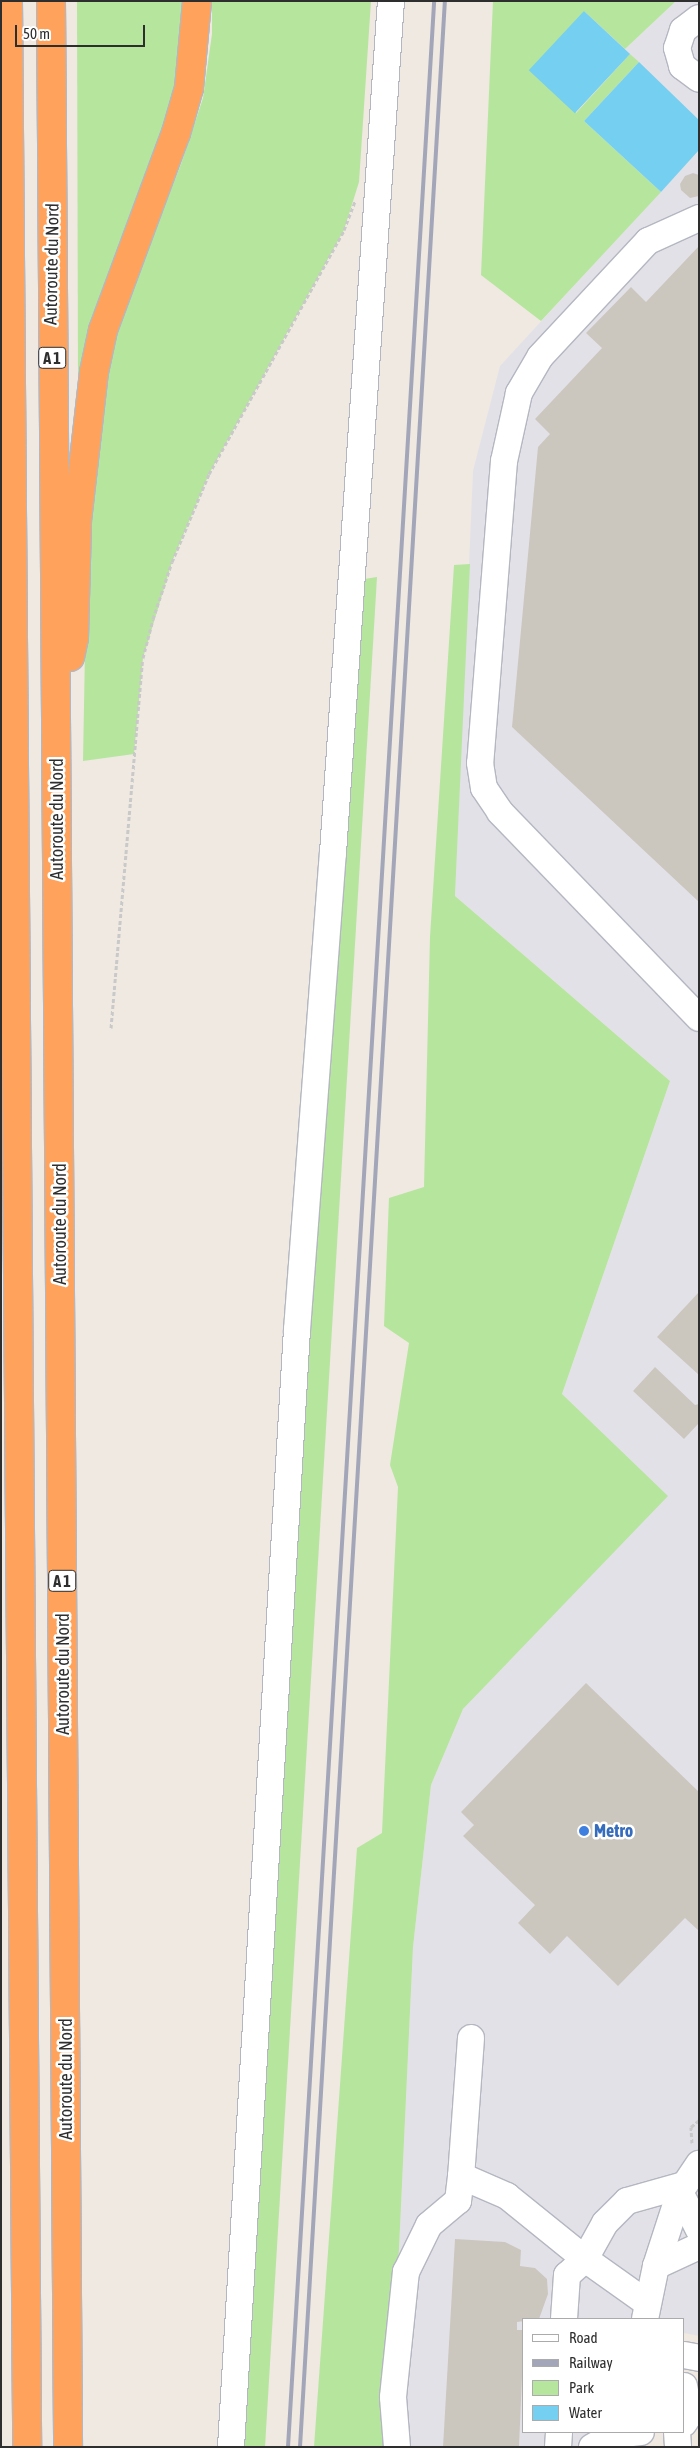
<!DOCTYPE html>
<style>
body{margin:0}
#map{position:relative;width:700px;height:2448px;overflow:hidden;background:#efe9e1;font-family:"Asap Condensed",sans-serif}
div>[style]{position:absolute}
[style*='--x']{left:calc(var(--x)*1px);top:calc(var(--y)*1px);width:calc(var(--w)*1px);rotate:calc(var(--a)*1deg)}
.industrial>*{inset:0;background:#e3e1e8}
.green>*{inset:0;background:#b6e59e}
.water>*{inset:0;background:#75cff0;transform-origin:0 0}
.building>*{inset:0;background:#cbc7bf}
.path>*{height:3px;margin-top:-1.5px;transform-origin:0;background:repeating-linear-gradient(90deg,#c9c9c9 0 4px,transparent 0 6.5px)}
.roads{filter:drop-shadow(1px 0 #b4b7c1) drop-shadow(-1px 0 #b4b7c1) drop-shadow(0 1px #b4b7c1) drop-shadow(0 -1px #b4b7c1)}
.minor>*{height:26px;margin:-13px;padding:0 13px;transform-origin:13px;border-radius:13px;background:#fff}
.highway>*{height:28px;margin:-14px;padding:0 14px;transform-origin:14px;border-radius:14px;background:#ffa35c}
.rail>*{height:4px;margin:-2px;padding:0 2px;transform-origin:2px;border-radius:2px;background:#a3a6b8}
.dots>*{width:14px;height:14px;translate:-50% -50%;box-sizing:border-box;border:2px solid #fff;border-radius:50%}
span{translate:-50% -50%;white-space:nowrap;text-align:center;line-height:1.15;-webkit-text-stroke:5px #fff;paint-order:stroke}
.shield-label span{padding:1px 4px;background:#fff;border:1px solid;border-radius:4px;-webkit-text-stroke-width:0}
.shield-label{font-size:16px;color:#2e2e2e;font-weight:700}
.street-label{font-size:18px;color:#2e2e2e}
.shop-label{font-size:18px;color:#366cbe;font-weight:700}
.left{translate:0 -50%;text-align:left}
.frame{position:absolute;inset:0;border:2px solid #2e2e2e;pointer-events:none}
.legend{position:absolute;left:522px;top:2318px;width:162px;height:115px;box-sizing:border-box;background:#fff;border:1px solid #ababab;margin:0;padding:6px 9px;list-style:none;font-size:15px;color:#2e2e2e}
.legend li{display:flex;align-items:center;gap:10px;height:25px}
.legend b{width:25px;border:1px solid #ababab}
.scale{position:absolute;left:15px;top:25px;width:130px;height:22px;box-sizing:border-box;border:2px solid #2e2e2e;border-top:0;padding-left:6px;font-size:15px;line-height:18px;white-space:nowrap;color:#2e2e2e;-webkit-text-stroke:4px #fff;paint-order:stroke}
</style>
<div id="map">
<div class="industrial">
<i style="clip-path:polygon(676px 1px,699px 1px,699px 120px,625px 49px)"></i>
<i style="clip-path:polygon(699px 150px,699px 2336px,684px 2333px,684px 2319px,524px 2319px,524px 2432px,641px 2432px,592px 2447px,385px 2447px,399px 2249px,413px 1947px,431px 1785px,463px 1709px,667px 1496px,562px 1394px,670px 1081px,455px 896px,473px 471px,500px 366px)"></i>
</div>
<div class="green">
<i style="clip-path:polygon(77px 1px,186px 1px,179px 83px,81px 376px,78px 374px)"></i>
<i style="clip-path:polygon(212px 1px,371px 1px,359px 182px,344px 230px,209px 474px,172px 562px,143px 658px,134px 754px,83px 761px,88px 487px,113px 335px,181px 164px,203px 98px,212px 34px)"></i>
<i style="clip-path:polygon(493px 1px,676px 1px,625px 49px,584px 11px,576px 113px,630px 54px,639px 62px,584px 121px,661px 192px,541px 321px,481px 275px)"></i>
<i style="clip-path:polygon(470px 564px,455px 896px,670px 1081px,562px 1394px,668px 1496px,463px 1709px,431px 1785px,413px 1947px,399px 2249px,385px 2447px,314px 2447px,357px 1848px,382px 1833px,398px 1487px,390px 1465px,409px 1343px,384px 1326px,389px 1198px,424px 1187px,430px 937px,454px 565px)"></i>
<i style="clip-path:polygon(377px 577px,265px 2447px,231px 2447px,352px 581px)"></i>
</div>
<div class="water">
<i style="left:584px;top:11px;width:63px;height:81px;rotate:43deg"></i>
<i style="clip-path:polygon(639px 62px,699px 120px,699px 150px,661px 192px,584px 121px)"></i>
</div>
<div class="building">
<i style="clip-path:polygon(693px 173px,699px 175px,699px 196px,690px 198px,681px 190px,680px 184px,685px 176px)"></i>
<i style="clip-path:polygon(699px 246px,699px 902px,512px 727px,538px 447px,550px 434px,535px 419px,602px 348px,586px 333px,631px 287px,646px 302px)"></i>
<i style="clip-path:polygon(699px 1292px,699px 1375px,657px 1337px)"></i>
<i style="clip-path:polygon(655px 1367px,695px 1405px,699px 1404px,699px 1423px,684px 1439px,633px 1391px)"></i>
<i style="clip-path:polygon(586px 1683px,699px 1792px,699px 1931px,685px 1918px,618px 1986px,567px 1936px,550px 1954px,518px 1923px,535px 1905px,463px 1836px,474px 1825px,461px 1812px)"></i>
<i style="clip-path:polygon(455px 2239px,505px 2242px,521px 2250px,520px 2266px,535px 2268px,547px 2279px,548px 2294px,539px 2319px,517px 2322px,517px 2330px,524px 2330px,519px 2447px,443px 2447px)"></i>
</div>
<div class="path">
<i style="--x:111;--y:1028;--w:371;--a:-85.1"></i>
<i style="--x:143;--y:658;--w:40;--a:-75.6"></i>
<i style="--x:153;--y:619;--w:60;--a:-71.6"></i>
<i style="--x:172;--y:562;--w:95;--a:-67.2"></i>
<i style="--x:209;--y:474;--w:279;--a:-61"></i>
<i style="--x:344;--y:230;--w:31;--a:-69"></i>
<i style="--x:692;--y:2143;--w:16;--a:-94"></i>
<i style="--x:691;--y:2127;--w:11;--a:-41"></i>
</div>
<div class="roads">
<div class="minor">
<i style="--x:699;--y:18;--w:20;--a:143"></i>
<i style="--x:683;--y:30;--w:19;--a:108"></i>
<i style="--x:677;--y:48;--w:19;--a:74"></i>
<i style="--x:682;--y:66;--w:21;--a:37"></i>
<i style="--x:699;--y:218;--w:56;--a:155.7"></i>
<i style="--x:648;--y:241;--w:158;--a:133"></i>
<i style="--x:540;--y:357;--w:42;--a:120.3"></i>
<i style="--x:519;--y:393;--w:70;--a:102.4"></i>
<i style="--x:504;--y:461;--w:303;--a:94.5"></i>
<i style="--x:480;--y:763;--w:25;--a:81"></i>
<i style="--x:484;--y:788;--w:29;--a:56"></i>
<i style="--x:500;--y:812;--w:286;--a:46"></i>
<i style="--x:471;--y:2038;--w:138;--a:94.1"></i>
<i style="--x:461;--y:2176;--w:50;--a:23.5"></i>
<i style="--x:507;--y:2196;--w:100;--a:38.9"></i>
<i style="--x:585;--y:2259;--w:24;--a:138"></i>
<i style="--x:567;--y:2275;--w:44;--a:93.9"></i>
<i style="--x:680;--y:2192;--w:42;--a:63.4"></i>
<i style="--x:656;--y:2266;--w:47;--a:-24.9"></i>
<i style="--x:647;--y:2303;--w:76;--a:-144.6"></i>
<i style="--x:585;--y:2259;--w:41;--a:-60.9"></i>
<i style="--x:605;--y:2223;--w:31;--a:-45"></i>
<i style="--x:627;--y:2201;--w:59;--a:-15.7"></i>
<i style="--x:645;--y:2319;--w:54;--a:-78.3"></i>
<i style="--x:656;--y:2266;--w:78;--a:-72"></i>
<i style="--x:680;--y:2192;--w:34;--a:-56"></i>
<i style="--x:684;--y:2355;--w:15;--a:11"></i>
<i style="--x:684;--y:2386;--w:29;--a:78"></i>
<i style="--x:690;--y:2414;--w:11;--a:124"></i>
<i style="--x:677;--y:2432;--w:15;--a:86"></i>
<i style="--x:231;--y:2447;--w:1119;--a:-86.62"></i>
<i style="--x:297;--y:1330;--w:478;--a:-85.7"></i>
<i style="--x:333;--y:853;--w:854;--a:-86.11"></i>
<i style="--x:397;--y:2447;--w:50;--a:-94.6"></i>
<i style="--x:393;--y:2397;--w:126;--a:-84.1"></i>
<i style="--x:406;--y:2272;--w:52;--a:-63.9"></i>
<i style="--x:429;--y:2225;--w:38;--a:-40"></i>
<i style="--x:458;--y:2201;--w:25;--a:-83"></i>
<i style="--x:558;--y:2447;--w:15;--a:-86"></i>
<i style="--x:592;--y:2447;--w:25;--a:-29"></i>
<i style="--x:614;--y:2435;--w:27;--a:-6"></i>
</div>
<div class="highway">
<i style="--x:8;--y:1;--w:2446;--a:89.55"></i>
<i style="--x:51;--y:1;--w:2446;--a:89.6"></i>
<i style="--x:70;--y:657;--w:19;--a:-78"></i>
<i style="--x:74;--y:638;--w:117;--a:-88.5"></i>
<i style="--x:77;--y:521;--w:150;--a:-83.5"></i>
<i style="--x:94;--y:372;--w:43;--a:-77.9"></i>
<i style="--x:103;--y:330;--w:210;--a:-69.7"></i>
<i style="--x:176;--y:133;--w:47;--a:-73.9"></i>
<i style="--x:189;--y:88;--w:87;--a:-84.7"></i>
</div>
</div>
<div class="rail">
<i style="--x:288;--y:2447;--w:2450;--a:-86.58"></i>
<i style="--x:300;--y:2447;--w:2450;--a:-86.61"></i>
</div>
<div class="dots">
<i style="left:584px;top:1831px;background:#3f7fe0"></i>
</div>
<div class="shield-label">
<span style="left:52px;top:358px">A 1</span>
<span style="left:62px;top:1581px">A 1</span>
</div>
<div class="street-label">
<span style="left:52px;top:264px;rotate:-89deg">Autoroute du Nord</span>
<span style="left:57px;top:819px;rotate:-90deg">Autoroute du Nord</span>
<span style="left:60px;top:1224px;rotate:-90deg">Autoroute du Nord</span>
<span style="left:63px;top:1674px;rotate:-90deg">Autoroute du Nord</span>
<span style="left:66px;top:2079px;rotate:-90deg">Autoroute du Nord</span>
</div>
<div class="shop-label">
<span class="left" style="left:594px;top:1831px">Metro</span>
</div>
<div class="frame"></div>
<ul class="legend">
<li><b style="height:6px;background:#fff"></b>Road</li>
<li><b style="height:6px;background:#a3a6b8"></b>Railway</li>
<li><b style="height:14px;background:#b6e59e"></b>Park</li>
<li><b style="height:14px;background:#75cff0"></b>Water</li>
</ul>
<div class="scale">50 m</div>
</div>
